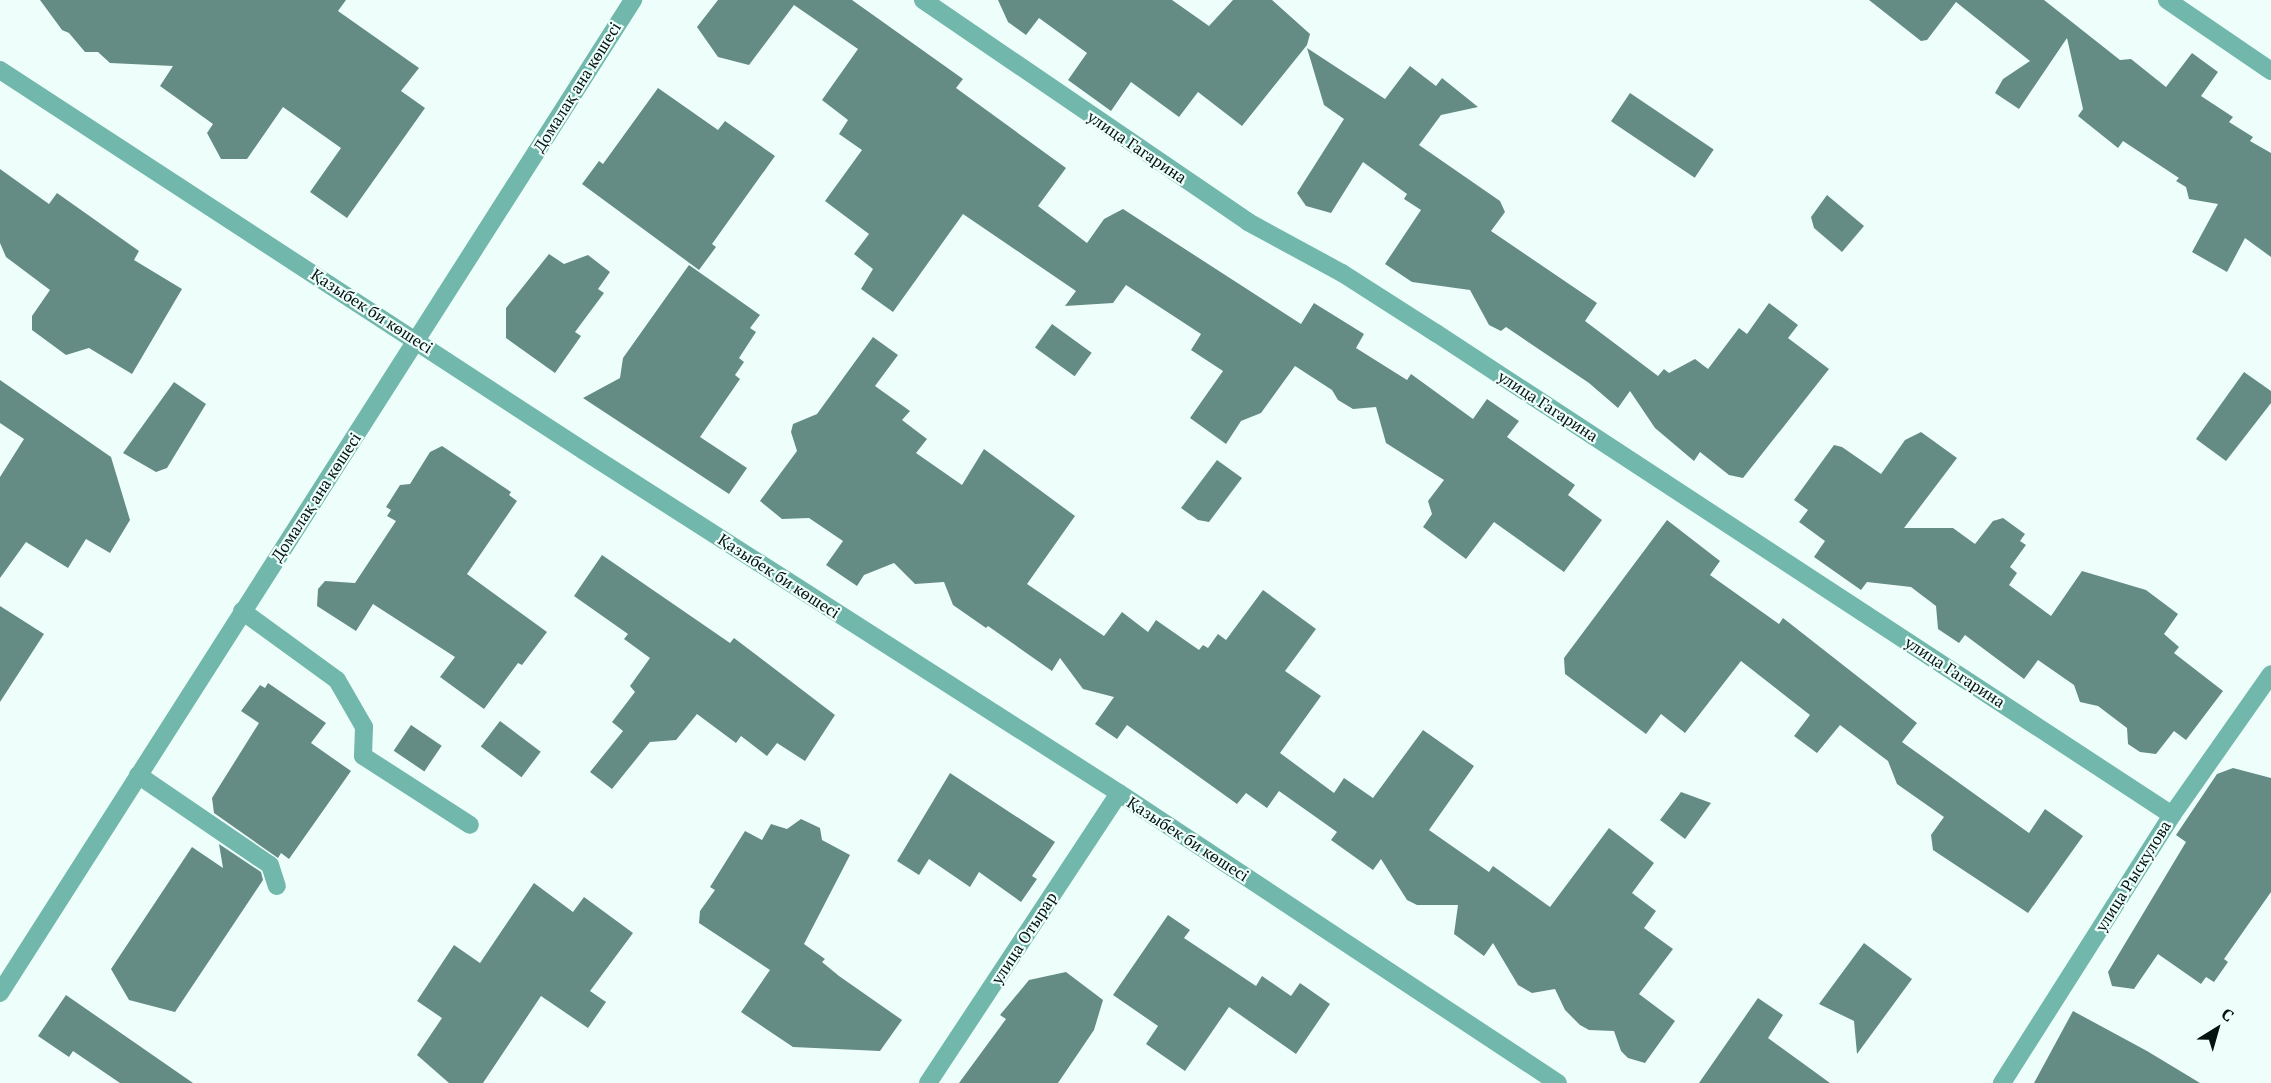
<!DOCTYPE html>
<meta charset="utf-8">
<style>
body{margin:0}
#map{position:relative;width:2271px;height:1083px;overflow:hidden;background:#eefffb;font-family:"PT Serif",serif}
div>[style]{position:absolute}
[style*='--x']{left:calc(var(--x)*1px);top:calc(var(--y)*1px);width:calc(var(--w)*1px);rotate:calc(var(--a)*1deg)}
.building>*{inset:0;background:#648c85;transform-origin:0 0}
.minor>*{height:18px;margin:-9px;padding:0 9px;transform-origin:9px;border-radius:9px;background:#72b7ab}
span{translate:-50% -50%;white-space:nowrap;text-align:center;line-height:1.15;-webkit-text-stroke:4.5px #eefffb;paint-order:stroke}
.street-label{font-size:16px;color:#041210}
.north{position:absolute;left:2187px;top:999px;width:60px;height:60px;-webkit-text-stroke:4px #eefffb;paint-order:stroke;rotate:37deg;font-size:16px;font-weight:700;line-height:24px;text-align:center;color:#041210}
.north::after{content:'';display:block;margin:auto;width:21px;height:27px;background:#041210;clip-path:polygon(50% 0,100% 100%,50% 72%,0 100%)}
</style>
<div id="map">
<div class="building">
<i style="clip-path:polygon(40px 0,346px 0,338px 11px,419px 68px,401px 91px,425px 108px,347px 218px,310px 192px,341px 148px,283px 107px,247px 159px,221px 159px,207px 133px,213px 124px,160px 86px,173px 66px,110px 63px,98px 52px,85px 52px,69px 33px,62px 30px)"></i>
<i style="clip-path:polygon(718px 0,852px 0,963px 79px,956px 88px,1066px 168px,1038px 206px,1087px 243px,1104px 219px,1123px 209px,1301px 324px,1314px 303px,1364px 334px,1356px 348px,1407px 380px,1411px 374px,1473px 419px,1487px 399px,1519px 421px,1507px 437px,1575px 485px,1568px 495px,1602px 520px,1564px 572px,1494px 522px,1466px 559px,1423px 527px,1432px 514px,1428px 501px,1444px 480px,1386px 443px,1376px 407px,1353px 409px,1338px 400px,1332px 390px,1295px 366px,1261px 413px,1241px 421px,1226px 444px,1190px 418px,1223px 371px,1191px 350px,1201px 334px,1126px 285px,1113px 303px,1065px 306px,1076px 291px,963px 214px,893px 312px,861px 289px,873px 269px,854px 254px,869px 234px,825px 201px,862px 150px,839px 134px,848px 120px,822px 100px,858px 49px,794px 5px,749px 65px,718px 57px,697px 27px)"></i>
<i style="clip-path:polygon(998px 0,1172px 0,1209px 26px,1233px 0,1272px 0,1310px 34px,1307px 45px,1242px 126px,1198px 92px,1179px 117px,1131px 82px,1111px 111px,1068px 80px,1087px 53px,1039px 18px,1026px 35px,1008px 22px)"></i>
<i style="clip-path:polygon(1869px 0,2044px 0,2120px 60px,2131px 59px,2166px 87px,2192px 53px,2218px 72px,2201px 96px,2233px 117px,2229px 122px,2253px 137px,2250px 141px,2271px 153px,2271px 257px,2245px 238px,2227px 272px,2192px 252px,2218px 204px,2189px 199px,2186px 187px,2176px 181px,2179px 178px,2123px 141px,2118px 148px,2078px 116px,2083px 109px,2067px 38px,2019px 109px,1995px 93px,2003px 79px,2030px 61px,1956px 2px,1927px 40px,1921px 41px)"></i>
<i style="clip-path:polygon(1307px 48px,1385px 99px,1410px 66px,1436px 86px,1442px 78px,1478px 107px,1441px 115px,1419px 145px,1500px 201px,1505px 212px,1491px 231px,1597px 303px,1585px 321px,1658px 376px,1664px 369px,1669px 373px,1695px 359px,1708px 369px,1739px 328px,1747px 334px,1769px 303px,1798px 325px,1788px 338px,1829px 369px,1743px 478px,1729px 475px,1700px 452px,1694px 461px,1655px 428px,1630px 391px,1618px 408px,1589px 383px,1506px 327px,1501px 331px,1489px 325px,1470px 290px,1412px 282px,1385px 264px,1421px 210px,1404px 199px,1407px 194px,1363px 162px,1331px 213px,1306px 206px,1297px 193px,1344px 119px,1324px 105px)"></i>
<i style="clip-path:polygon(658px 88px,718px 130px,725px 121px,775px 156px,712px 244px,716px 247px,699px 270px,582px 184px,599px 161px,603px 164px)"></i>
<i style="left:1630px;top:93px;width:101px;height:34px;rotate:34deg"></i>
<i style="clip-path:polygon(0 169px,49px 204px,57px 193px,139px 251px,134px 260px,182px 289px,132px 374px,89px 348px,66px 355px,32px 330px,32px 316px,50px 290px,6px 257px,0 243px)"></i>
<i style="clip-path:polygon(1827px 195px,1864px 226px,1842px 252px,1814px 228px,1811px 217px)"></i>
<i style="clip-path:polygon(549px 254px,564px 264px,588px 255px,610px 272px,598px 289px,604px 293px,575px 332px,581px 336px,555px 373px,506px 338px,506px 308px)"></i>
<i style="clip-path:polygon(689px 265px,760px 315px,750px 328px,756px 332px,739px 358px,744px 362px,735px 375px,740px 379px,700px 437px,747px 468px,729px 494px,583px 398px,620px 378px,623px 358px)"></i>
<i style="left:1052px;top:324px;width:49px;height:29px;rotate:36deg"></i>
<i style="clip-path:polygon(873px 337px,898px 355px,875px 386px,910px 411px,902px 420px,927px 439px,916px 453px,962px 485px,984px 449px,1075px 516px,1027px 584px,1104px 636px,1122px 612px,1148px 632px,1156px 620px,1199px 650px,1203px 645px,1208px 648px,1218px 634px,1226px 640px,1263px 590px,1316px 629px,1285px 671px,1321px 696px,1280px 753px,1334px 793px,1344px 778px,1373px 798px,1423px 730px,1474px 766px,1429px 830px,1489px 872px,1493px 866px,1550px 907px,1609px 828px,1654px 863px,1632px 893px,1656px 911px,1644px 928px,1673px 949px,1639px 994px,1675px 1021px,1645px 1063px,1628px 1058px,1621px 1051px,1614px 1031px,1589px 1030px,1580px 1025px,1565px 1010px,1555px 989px,1532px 993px,1518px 985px,1493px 943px,1484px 956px,1454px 934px,1458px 905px,1417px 905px,1407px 900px,1381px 859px,1373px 870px,1331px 840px,1337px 832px,1279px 791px,1267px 808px,1246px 793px,1237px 804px,1127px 725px,1117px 739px,1095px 724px,1114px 697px,1083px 689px,1060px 658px,1052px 671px,988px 626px,986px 628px,953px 605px,944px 582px,915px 584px,894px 563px,864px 575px,857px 586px,826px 565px,843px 541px,809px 518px,782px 519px,760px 501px,797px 451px,791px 432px,793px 424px,817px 414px)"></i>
<i style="clip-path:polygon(2244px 372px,2271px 391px,2271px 403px,2226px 461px,2196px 439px)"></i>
<i style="clip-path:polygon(0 380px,111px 457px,130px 520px,110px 553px,86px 539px,68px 568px,26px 542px,0 578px,0 477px,24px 439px,0 423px)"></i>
<i style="clip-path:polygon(174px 382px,206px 404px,167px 468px,156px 472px,123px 453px)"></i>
<i style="clip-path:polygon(1921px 432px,1957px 458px,1904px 528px,1953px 528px,1975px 544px,1993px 521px,2003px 518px,2025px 534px,2020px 541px,2026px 545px,2010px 567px,2017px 573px,2009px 585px,2051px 616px,2082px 571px,2146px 590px,2178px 614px,2164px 634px,2179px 647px,2174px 653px,2223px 691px,2186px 740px,2174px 731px,2156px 754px,2140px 752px,2128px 744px,2127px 728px,2098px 706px,2080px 702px,2074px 685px,2038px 660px,2024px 679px,1965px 635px,1959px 643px,1938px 629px,1936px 606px,1911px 587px,1867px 582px,1861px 590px,1814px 557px,1825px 541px,1799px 522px,1808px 510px,1794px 500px,1834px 445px,1842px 447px,1881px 474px,1905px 440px)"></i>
<i style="clip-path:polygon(442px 446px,511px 492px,509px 495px,517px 501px,467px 574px,547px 632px,522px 665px,518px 663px,484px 709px,440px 677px,455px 657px,373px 604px,356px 631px,317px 606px,318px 589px,325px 581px,355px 583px,396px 521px,387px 516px,391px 510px,386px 507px,400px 485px,410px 484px,430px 452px)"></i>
<i style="clip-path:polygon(1217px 460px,1242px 478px,1209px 522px,1198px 520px,1181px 508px)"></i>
<i style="clip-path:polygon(1667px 520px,1720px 561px,1710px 575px,1779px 624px,1783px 618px,1917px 723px,1902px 742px,2029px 833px,2045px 809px,2083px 836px,2028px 913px,1933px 850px,1931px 835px,1944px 817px,1897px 784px,1888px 761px,1840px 725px,1817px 753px,1794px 736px,1810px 715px,1741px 661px,1685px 733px,1661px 714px,1646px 734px,1565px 674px,1564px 658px)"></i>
<i style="clip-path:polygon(602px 555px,730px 643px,734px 638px,835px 715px,805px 761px,777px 743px,767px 756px,741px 736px,736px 743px,697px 714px,676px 740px,650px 742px,612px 789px,590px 772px,623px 731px,612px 722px,635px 692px,630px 686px,650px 658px,624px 639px,628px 634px,574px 596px)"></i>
<i style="clip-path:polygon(0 606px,44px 634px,0 702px)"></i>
<i style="clip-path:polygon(268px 683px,326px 723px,311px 743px,351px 771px,289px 859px,281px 853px,278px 858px,214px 813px,212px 798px,259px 723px,241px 711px,260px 685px,265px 688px)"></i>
<i style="left:500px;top:721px;width:51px;height:32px;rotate:37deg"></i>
<i style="left:411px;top:725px;width:37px;height:31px;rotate:34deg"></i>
<i style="clip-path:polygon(2233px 768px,2271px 778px,2271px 892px,2224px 959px,2228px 962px,2214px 982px,2206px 977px,2201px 984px,2158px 954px,2134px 989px,2112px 986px,2108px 972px,2186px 842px,2176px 835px,2217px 774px)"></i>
<i style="clip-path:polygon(950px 773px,1055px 842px,1032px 876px,1037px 879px,1021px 902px,979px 872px,970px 887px,929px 859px,919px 875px,897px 861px)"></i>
<i style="clip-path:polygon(1681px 792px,1711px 803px,1685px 839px,1660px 820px)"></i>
<i style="clip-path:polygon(801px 819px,820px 828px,822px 840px,850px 855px,804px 944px,825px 959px,822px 962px,839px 976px,902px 1020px,880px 1051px,793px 1047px,741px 1012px,770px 970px,699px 923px,700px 911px,715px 890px,710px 887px,745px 831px,762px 840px,771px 824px,787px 829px)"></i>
<i style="clip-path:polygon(219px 844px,261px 872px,263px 880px,175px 1012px,129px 1000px,111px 969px,192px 847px,223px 868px)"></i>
<i style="clip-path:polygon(534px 883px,573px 912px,584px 897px,633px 933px,590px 991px,606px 1002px,588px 1028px,541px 996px,483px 1083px,449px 1083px,417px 1055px,442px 1018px,417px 1001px,454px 945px,480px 963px)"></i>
<i style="clip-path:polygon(1168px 915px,1190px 930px,1184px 938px,1256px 986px,1262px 976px,1291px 996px,1300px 983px,1330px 1004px,1296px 1054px,1229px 1007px,1185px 1071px,1146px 1044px,1158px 1026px,1113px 995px)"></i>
<i style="clip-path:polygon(1864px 943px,1912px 979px,1857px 1054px,1854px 1021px,1819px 1004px)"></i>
<i style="clip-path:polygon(1066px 972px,1103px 1000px,1094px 1030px,1058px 1083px,959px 1083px,1006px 1019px,1000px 1015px,1029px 980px)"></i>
<i style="clip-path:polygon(66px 995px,193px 1083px,120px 1083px,73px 1051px,69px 1057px,38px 1036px)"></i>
<i style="clip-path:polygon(1758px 998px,1783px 1015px,1768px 1038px,1830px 1083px,1699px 1083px)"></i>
<i style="clip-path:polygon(2073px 1011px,2147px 1051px,2200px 1083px,2034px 1083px)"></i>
</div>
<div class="minor">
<i style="--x:923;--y:0;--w:394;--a:34.3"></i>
<i style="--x:1248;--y:222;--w:107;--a:28.5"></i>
<i style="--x:1342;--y:273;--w:112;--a:32.6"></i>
<i style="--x:1436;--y:333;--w:880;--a:33.22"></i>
<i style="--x:2167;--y:0;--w:126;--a:34.3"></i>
<i style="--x:0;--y:70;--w:697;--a:33.12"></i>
<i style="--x:584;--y:451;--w:635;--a:32.59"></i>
<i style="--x:1119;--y:793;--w:526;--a:33.45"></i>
<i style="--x:242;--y:611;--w:117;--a:36"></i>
<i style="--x:337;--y:680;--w:54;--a:60.1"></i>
<i style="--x:364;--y:727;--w:29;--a:92"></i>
<i style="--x:363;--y:756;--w:127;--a:32.8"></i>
<i style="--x:138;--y:775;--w:160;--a:34.3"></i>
<i style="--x:270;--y:865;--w:22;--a:72"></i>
<i style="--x:0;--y:993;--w:1178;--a:-57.48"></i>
<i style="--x:928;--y:1083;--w:347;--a:-56.6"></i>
<i style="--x:2002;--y:1083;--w:317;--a:-57.6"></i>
<i style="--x:2172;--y:815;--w:172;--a:-54.9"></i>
</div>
<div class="street-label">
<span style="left:577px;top:87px;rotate:-58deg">Домалақ ана көшесі</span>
<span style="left:1137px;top:147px;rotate:34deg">улица Гагарина</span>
<span style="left:372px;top:311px;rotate:33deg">Қазыбек би көшесі</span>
<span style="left:1548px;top:406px;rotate:33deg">улица Гагарина</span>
<span style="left:316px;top:497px;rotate:-57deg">Домалақ ана көшесі</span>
<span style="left:779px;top:576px;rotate:33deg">Қазыбек би көшесі</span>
<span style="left:1955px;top:672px;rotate:33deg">улица Гагарина</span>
<span style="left:1188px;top:839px;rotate:33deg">Қазыбек би көшесі</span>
<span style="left:2133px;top:876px;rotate:-58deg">улица Рыскулова</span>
<span style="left:1024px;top:938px;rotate:-57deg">улица Отырар</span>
</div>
<div class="north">С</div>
</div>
